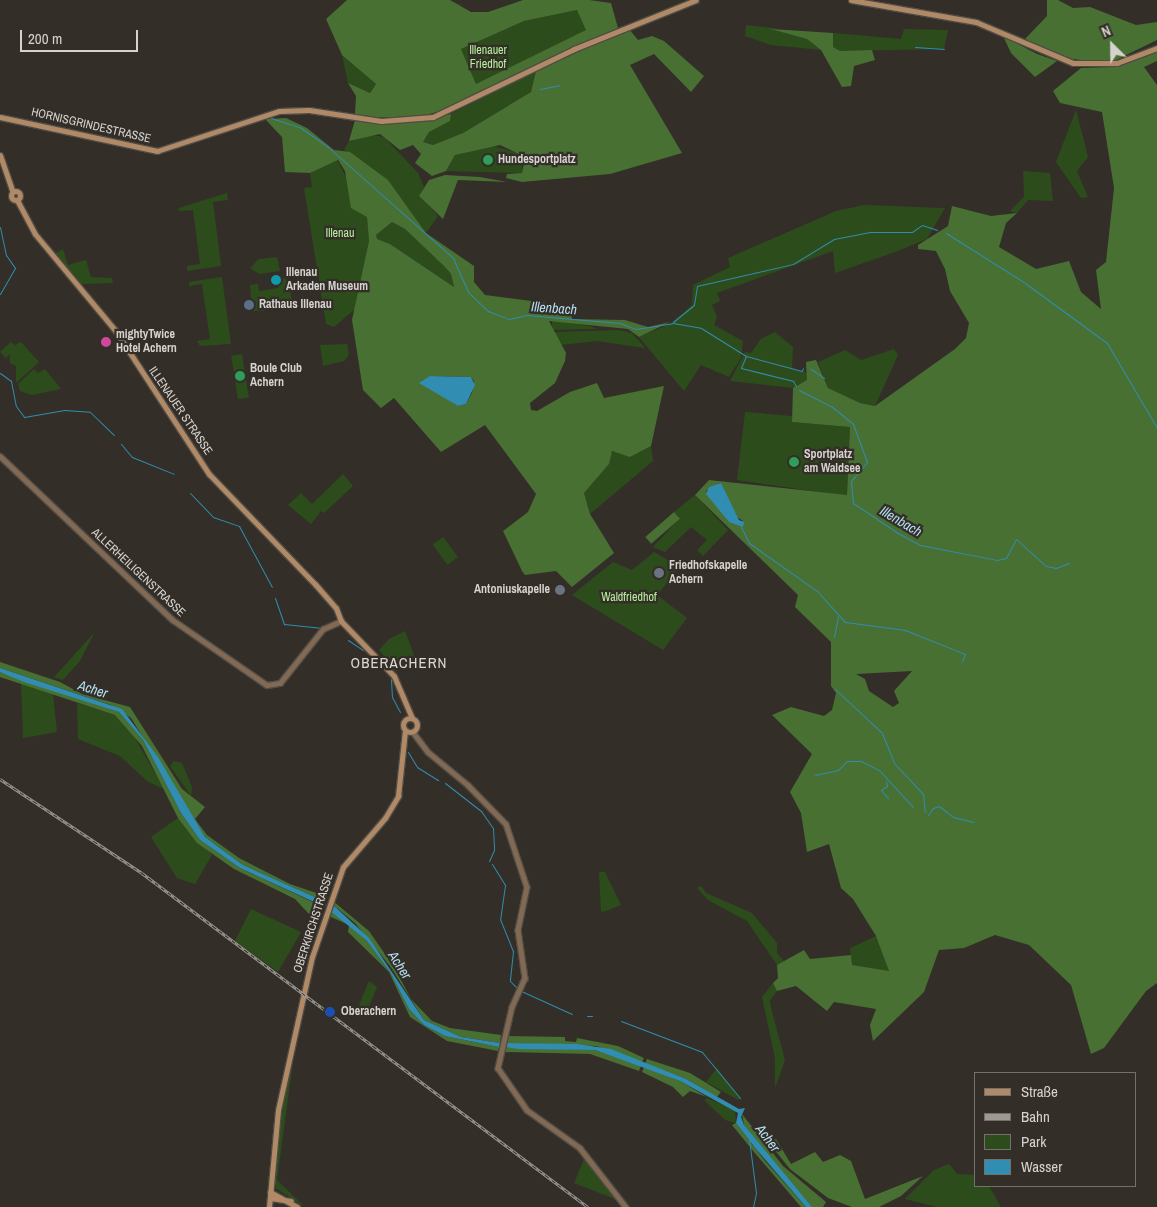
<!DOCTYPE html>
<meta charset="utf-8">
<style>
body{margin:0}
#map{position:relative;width:1157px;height:1207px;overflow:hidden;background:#332e28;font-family:"Archivo Narrow",sans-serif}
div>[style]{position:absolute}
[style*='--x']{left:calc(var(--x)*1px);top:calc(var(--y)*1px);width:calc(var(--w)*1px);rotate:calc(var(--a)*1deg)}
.green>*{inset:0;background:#2d4c1c;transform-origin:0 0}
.forest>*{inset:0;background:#487033;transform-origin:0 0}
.water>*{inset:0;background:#318db1}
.stream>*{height:1px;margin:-0.5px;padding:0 0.5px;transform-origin:0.5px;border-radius:0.5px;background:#318db1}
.roads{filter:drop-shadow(1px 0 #504c46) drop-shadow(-1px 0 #504c46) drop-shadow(0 1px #504c46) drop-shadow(0 -1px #504c46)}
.tertiary>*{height:4.5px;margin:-2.25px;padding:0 2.25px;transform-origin:2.25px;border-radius:2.25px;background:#816953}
.secondary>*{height:5px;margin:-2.5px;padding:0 2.5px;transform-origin:2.5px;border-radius:2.5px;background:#b08966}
.secondary>.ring{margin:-2.5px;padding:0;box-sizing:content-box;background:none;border:5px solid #b08966;border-radius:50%}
.rail>*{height:3px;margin-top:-1.5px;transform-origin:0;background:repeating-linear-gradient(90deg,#332e28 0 4px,#9d9994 0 8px);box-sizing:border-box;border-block:1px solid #9d9994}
.dots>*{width:14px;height:14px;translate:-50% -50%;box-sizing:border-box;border:2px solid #332e28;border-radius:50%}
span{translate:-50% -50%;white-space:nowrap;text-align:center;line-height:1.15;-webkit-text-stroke:4.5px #332e28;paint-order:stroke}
.park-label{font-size:12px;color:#b6f29a}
.street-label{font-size:12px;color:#d6d3cf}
.poi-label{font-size:12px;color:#d6d3cf;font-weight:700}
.left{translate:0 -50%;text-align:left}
.right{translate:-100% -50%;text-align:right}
.water-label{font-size:14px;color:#b4dff3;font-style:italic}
.quarter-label{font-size:15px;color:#dfd8d0;letter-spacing:1px}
.legend{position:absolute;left:974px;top:1072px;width:162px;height:115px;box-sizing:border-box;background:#332e28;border:1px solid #74706b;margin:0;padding:6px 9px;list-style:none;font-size:15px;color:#d6d3cf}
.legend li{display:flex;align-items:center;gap:10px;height:25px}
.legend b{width:25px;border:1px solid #74706b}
.north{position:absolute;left:1087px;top:20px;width:50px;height:50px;-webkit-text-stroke:4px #332e28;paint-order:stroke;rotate:337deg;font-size:14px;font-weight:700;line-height:20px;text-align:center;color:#d6d3cf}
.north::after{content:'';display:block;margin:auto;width:18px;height:22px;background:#d6d3cf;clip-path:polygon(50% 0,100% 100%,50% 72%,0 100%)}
.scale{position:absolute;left:20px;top:30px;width:118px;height:22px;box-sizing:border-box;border:2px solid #d6d3cf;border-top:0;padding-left:6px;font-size:15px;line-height:18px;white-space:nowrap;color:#d6d3cf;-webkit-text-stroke:4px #332e28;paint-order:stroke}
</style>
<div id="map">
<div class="green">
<i style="clip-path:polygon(577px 10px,587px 30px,476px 84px,461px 49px,524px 21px)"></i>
<i style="clip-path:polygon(746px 25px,773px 28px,807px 39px,821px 50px,771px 45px,745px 36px)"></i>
<i style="clip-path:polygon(904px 29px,948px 30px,944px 49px,840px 51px,833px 47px,833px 33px,901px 39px)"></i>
<i style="clip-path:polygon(342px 55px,376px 84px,370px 93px,348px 83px)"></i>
<i style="clip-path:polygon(536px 71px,531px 92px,463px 133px,433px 145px,423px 142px,429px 132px,450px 121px,451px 114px)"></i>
<i style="clip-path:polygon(1076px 110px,1088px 157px,1077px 171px,1088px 197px,1081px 198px,1056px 162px)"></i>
<i style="clip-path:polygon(367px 134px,384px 137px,418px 173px,424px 187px,420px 196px,438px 216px,426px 233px,388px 180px,344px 150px,349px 141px)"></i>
<i style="clip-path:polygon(490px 145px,522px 154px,522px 173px,446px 171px,455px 155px)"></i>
<i style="clip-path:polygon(337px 160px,367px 217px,369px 241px,355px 309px,334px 327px,326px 324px,304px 188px,312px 187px,310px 173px)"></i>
<i style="clip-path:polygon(1023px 171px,1050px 173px,1053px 201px,1028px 200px,1017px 213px,1010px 211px,1024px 197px)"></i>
<i style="clip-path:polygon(227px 193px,228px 200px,213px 202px,221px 266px,187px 271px,187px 266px,200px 264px,193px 210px,179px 211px,179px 208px)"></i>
<i style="clip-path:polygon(864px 205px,945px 208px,927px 239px,895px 252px,835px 273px,833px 251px,717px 293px,720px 301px,712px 305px,717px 317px,714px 325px,743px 341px,741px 358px,729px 377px,701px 365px,684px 391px,639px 337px,670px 324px,692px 305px,693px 285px,730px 267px,728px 258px,836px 211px)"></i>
<i style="clip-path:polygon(392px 222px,405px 229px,444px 266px,451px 274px,454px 287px,390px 244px,377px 239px,376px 235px)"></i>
<i style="clip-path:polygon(63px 249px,68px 265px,86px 260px,91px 277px,112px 278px,113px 283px,82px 284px,54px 254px)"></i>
<i style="clip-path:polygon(277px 257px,280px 271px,259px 274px,250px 268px,259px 259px)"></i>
<i style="clip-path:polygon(222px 277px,231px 344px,200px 346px,197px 341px,210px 339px,202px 284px,189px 286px,189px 282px)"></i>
<i style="clip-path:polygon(283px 278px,288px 280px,293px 305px,281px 308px,280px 302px,276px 306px,264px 305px,264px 311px,252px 311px,250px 285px,258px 284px,259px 291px,278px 288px)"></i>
<i style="clip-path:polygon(552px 319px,590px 326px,597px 329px,552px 330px)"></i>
<i style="clip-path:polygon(619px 330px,632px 333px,645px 348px,597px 341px,561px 345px,553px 332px)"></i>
<i style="clip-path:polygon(775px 332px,793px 347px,792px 369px,808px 373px,807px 380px,793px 388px,730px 381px,745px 352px,751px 353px,761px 339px)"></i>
<i style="clip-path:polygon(11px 342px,15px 345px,21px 342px,39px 362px,16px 383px,16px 366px,10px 363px,10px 354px,6px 358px,0 352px)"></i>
<i style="clip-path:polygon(347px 344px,349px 355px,344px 361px,323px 366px,320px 345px)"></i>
<i style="clip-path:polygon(894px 349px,898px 355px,875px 406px,860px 403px,828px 388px,818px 362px,845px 350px,861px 360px)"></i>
<i style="left:242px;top:354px;width:44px;height:11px;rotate:81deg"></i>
<i style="clip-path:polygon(34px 369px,38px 373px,45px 369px,61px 389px,32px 395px,20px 391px,18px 384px)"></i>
<i style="clip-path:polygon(745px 412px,792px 416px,792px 422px,850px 427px,847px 496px,737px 480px)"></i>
<i style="clip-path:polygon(651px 446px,653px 461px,590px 514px,584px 493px,609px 464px,610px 453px,619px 451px,630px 457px)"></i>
<i style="clip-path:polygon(343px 474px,353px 486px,324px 513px,321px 511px,311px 524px,288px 505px,301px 493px,312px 504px)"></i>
<i style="clip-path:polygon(695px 495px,728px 530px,703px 556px,697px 550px,707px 540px,691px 527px,665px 552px,653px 547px,679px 519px,674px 512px)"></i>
<i style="left:443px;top:537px;width:25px;height:13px;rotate:53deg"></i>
<i style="clip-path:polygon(654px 552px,680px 567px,657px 595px,687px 618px,663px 650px,572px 595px,613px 562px,632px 570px)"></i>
<i style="clip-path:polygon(405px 631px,418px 666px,396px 671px,379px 650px,389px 639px)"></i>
<i style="clip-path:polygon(95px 632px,80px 661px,63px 680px,54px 677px)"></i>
<i style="clip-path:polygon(21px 683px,53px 694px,57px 732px,23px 738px)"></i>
<i style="clip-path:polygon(77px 703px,115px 715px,127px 724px,164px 789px,147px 781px,120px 756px,78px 739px)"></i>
<i style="clip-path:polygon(174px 761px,182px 763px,192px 787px,191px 796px,170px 766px)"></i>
<i style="clip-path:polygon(178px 818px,212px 855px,195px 884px,177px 878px,151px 837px)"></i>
<i style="clip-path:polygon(599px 872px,605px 872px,621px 905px,606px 911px,601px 912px)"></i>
<i style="clip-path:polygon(701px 886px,706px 893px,752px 913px,777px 943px,777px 953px,784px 961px,777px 965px,747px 921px,708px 900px,697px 888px)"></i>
<i style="clip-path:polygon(251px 909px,301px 932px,278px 972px,235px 941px)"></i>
<i style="clip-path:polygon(876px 936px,883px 949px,889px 972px,852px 965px,850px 948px)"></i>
<i style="clip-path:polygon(369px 981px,377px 987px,365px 1016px,357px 1010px)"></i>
<i style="clip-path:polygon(773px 983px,777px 991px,770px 1000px,771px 1008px,785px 1060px,775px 1088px,775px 1058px,762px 997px)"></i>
<i style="clip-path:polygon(299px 1017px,277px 1180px,305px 1207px,274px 1187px,283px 1095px)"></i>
<i style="clip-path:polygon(717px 1068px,740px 1099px,738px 1100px,706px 1082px)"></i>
<i style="clip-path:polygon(707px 1098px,735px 1110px,736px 1123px,725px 1120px,704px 1100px)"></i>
<i style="clip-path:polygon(585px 1157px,594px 1167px,620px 1201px,574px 1183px)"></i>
<i style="clip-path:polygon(949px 1164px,957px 1174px,976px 1175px,976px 1186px,989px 1186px,1001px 1207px,937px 1207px,905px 1199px,934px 1170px)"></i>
</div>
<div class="forest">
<i style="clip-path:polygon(evenodd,347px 0,450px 0,471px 12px,488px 12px,523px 0,589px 0,611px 3px,618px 28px,449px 108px,417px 118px,369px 117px,355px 114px,356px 96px,348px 83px,370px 93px,376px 84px,342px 55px,326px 19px,347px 0,577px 10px,586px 30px,476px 84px,461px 49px,524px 21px,577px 10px)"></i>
<i style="clip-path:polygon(1047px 0,1058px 0,1073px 8px,1090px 7px,1136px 25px,1157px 22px,1157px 40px,1116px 60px,1087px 61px,1060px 57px,1025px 39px,1047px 16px)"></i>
<i style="clip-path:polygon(629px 29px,638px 40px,652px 36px,664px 41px,704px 76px,691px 92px,654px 54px,630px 65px,682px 153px,610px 174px,522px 182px,506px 178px,507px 174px,522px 173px,525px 157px,500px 145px,455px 155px,446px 171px,432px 176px,415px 163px,421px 154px,413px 145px,400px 150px,380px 134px,349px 141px,355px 120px,411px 123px,451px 114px,450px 121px,429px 132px,423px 142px,433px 145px,463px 133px,531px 92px,536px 71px)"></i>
<i style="clip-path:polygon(771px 29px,833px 33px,833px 47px,840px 51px,872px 50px,875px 60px,854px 66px,851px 86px,842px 87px,821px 50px,807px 39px)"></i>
<i style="clip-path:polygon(1003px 36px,1037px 54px,1057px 61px,1035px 77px,1011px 53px)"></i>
<i style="clip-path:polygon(evenodd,1157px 52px,1157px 61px,1144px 67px,1157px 85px,1157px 983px,1146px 991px,1104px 1048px,1091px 1054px,1071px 985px,1029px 945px,995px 935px,964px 948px,939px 950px,924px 992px,873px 1041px,870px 1025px,876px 1009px,834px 1002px,827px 1011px,796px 986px,777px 991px,773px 983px,778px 978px,777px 965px,804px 950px,810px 959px,851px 955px,852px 965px,889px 971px,876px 936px,853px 899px,841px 888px,829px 844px,807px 852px,801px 813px,790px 792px,812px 754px,772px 715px,791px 707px,824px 716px,832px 710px,836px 693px,831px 686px,831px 642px,795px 607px,798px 595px,695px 495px,709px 480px,847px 495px,850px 427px,792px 422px,793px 388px,807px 380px,806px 362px,816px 360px,828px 388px,860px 403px,875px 406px,955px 349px,966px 338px,969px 323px,950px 291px,945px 269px,936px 251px,918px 249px,918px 245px,948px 226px,952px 206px,991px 216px,1017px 213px,1006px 223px,999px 247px,1036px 269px,1069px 261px,1081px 292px,1101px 309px,1096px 270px,1106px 262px,1114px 188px,1102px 112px,1060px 103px,1053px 91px,1081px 68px,1113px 67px,1157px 52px,720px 483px,737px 517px,743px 521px,729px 522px,706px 491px,720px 483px,1157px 52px,912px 671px,894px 691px,899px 703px,893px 707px,869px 691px,865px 679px,856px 674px,912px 671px)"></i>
<i style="clip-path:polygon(evenodd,286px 118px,307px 128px,334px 150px,350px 152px,388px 180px,426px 233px,474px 266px,474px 282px,485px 295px,571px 306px,572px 319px,625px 320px,648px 327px,670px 322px,639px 337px,628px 329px,549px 321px,566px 353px,565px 361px,555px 383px,530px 403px,531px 410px,537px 411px,570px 392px,597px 383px,604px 398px,664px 386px,651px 446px,630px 457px,612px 451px,609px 464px,584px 493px,590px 514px,614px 553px,572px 587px,556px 571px,525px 575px,522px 571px,503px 531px,528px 512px,536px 494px,485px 425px,441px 452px,394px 398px,381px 408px,363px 390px,352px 320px,369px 241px,367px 217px,351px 208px,345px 171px,338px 160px,310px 173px,285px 172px,282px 137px,265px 119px,286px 118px,392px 222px,405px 229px,444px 266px,451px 274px,454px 287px,390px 244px,377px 239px,376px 235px,392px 222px,286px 118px,430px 376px,471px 377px,474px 381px,472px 393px,466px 404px,458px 406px,431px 388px,430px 376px)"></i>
<i style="clip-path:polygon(445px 175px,480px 177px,507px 182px,458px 180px,443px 219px,419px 196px,429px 180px)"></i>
<i style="left:674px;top:512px;width:9px;height:38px;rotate:49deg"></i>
<i style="clip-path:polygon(0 662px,60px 682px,82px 694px,130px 707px,182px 789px,205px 807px,195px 819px,207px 835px,239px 858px,290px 884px,328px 897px,326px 902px,243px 865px,205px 837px,131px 718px,111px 705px,0 668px)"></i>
<i style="clip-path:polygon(0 672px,119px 712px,143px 740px,181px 813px,200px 840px,240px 868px,317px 904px,313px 913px,309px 914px,295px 899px,234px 869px,197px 843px,178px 818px,142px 746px,115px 715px,0 677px)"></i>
<i style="clip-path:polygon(333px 901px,369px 931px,394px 967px,411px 999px,432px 1021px,450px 1028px,501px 1035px,500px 1043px,461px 1037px,424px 1020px,390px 966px,355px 923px,332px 904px)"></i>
<i style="clip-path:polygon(331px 911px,353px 926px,366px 940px,390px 972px,409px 1009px,424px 1025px,445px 1036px,499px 1047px,498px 1051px,447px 1041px,410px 1017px,389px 972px,348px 932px,349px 925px,331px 917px)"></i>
<i style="clip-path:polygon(507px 1036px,565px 1037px,565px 1041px,576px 1042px,577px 1038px,618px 1046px,644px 1058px,642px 1062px,596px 1046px,505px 1043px)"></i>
<i style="clip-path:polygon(504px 1047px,595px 1050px,641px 1066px,639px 1071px,590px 1054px,503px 1052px)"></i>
<i style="clip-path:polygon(647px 1059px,690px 1073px,721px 1092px,717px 1097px,686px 1079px,645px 1064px)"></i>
<i style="clip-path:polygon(644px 1067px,680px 1081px,707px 1097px,690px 1091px,683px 1097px,673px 1087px,642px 1072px)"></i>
<i style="clip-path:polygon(742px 1114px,783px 1166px,826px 1202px,823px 1207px,812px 1207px,776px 1166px,744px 1125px)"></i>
<i style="clip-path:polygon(736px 1123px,765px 1161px,806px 1207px,801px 1207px,754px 1152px,732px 1125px)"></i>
<i style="clip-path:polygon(776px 1139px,791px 1164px,815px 1152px,823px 1162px,840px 1155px,851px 1161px,865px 1199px,923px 1176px,901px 1196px,879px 1207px,852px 1207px,828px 1198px,790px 1169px,769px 1143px)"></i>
</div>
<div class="water">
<i style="clip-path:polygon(430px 376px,471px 377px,475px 385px,466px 404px,458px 406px,419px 383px)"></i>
<i style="clip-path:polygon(721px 483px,739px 520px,744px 522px,743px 527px,729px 522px,706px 494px,709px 487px)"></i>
<i style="clip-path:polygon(0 668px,122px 709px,158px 757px,205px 837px,243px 865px,326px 902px,325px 907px,240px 868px,200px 840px,181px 813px,143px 740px,119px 712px,24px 682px,0 672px)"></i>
<i style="clip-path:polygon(332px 904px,369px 938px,424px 1020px,461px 1037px,500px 1043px,499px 1047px,445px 1036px,424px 1025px,409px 1009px,390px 972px,366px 940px,329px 910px)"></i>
<i style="clip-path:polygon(505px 1043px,577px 1044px,611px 1049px,686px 1079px,739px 1109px,745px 1108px,741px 1117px,744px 1125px,812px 1207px,806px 1207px,756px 1149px,736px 1123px,738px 1113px,680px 1081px,595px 1050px,519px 1049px,504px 1047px)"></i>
</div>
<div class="stream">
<i style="--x:915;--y:47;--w:29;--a:4"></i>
<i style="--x:540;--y:89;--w:20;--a:-11"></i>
<i style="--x:271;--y:118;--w:32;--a:18"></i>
<i style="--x:301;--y:128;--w:32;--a:35"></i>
<i style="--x:327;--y:146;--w:169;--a:41.6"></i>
<i style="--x:453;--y:258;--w:37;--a:66"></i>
<i style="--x:468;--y:292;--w:28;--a:44"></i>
<i style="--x:488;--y:311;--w:22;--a:21"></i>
<i style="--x:509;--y:319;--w:18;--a:-13"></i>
<i style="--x:527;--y:315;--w:93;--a:4.9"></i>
<i style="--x:620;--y:323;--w:17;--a:21"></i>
<i style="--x:636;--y:329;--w:37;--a:-9"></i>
<i style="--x:673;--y:323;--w:28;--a:10"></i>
<i style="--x:701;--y:328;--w:53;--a:31.9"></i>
<i style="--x:746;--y:356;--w:13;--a:113"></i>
<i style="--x:741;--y:368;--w:54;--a:14"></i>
<i style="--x:793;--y:381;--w:6;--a:59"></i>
<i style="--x:0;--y:227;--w:29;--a:78"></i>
<i style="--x:6;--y:255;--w:16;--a:55"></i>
<i style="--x:15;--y:268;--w:30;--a:120"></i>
<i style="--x:946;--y:233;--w:93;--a:32.3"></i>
<i style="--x:1025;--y:283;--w:102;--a:36.2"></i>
<i style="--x:1107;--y:343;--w:99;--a:59.5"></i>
<i style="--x:673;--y:322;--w:27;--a:-39"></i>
<i style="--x:694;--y:305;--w:19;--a:-81"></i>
<i style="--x:697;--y:286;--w:98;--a:-12.9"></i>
<i style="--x:793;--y:264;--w:48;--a:-31.4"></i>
<i style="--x:834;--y:239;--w:38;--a:-11"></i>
<i style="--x:871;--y:232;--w:41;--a:0"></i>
<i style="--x:912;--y:232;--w:12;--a:-35"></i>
<i style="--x:922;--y:225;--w:16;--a:18"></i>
<i style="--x:746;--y:356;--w:58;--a:15"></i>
<i style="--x:802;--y:371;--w:3;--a:-72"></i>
<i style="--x:811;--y:369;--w:16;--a:35"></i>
<i style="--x:0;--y:373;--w:14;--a:36"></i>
<i style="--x:11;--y:381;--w:25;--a:79"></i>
<i style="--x:16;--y:406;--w:14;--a:54"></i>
<i style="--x:24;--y:417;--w:41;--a:-9.9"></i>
<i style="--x:64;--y:410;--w:26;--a:4"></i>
<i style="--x:90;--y:412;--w:33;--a:44"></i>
<i style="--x:799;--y:390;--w:36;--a:27"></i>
<i style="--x:831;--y:406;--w:28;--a:39"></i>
<i style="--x:853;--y:424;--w:40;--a:69.8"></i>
<i style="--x:867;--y:462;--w:25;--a:130"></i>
<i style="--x:851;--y:481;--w:22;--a:85"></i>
<i style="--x:853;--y:503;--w:54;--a:33.7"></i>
<i style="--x:898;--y:533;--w:25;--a:29"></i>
<i style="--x:920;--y:545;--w:78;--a:11"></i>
<i style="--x:997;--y:560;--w:9;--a:-13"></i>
<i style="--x:1006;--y:558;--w:21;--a:-62"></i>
<i style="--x:1016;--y:539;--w:40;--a:42"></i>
<i style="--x:1046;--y:566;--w:10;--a:11"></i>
<i style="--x:1056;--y:568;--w:14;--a:-21"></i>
<i style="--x:121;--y:444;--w:17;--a:50"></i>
<i style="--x:132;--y:457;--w:45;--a:22"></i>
<i style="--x:190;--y:493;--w:33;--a:46"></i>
<i style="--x:213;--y:517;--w:28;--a:19"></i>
<i style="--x:239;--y:526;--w:69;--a:61.6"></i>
<i style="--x:741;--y:527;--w:18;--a:63"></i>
<i style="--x:749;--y:543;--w:83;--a:35.2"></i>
<i style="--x:817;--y:591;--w:42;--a:47.9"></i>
<i style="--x:845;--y:622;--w:61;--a:7.6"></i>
<i style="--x:905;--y:630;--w:65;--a:21.8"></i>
<i style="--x:965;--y:654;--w:8;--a:113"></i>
<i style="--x:275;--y:598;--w:28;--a:71"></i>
<i style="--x:284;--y:624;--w:36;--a:6"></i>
<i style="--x:834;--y:637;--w:21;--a:-79"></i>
<i style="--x:348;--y:640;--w:18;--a:34"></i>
<i style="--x:391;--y:679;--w:18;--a:87"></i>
<i style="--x:392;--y:697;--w:17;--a:62"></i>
<i style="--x:835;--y:689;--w:64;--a:43.1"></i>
<i style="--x:882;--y:733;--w:32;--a:68"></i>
<i style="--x:894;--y:763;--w:42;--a:46.9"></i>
<i style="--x:923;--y:794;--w:18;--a:84"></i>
<i style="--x:408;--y:752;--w:17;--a:59"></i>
<i style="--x:417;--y:767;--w:25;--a:32"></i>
<i style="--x:815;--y:775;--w:24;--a:-12"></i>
<i style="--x:838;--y:770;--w:13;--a:-45"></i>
<i style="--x:847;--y:761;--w:14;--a:0"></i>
<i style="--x:861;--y:761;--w:20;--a:27"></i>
<i style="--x:879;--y:770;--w:50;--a:47.4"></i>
<i style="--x:886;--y:781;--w:5;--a:79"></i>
<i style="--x:887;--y:786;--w:7;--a:146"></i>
<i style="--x:881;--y:790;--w:11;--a:49"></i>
<i style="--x:445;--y:783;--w:46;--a:37.9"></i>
<i style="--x:481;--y:811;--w:21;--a:55"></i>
<i style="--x:493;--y:828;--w:22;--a:87"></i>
<i style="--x:494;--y:850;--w:12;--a:114"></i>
<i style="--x:933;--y:808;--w:6;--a:-18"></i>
<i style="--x:939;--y:806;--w:18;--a:38"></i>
<i style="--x:953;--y:817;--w:21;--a:14"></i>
<i style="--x:928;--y:815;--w:9;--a:-54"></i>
<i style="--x:492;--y:864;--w:25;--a:58"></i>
<i style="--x:505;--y:885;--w:34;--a:98"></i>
<i style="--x:500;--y:919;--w:35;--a:68"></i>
<i style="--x:513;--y:951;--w:30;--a:96"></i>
<i style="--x:510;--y:981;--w:13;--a:45"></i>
<i style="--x:519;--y:990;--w:58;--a:24.4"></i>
<i style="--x:587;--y:1016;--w:5;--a:0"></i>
<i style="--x:621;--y:1021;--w:87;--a:20.9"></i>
<i style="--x:702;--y:1052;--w:60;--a:50.4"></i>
<i style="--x:749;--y:1139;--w:54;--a:82.6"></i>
<i style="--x:756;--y:1193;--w:14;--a:102"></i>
</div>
<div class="roads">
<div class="tertiary">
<i style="--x:0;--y:456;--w:238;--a:43.5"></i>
<i style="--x:173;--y:620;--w:114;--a:34.7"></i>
<i style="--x:267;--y:685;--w:13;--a:-9"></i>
<i style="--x:280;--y:683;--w:69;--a:-51.5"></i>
<i style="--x:323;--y:629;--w:20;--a:-24"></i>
<i style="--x:413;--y:732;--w:25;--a:53"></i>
<i style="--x:428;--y:752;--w:52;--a:39.5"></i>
<i style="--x:468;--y:785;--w:54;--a:45.7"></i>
<i style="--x:506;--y:824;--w:66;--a:71.6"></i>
<i style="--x:527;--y:887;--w:44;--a:101.8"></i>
<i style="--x:518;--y:930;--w:49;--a:81.7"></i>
<i style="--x:525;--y:978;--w:32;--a:114"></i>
<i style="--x:512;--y:1007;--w:63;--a:102.9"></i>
<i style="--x:498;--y:1068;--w:51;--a:55.4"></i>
<i style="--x:527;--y:1110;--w:65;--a:35.6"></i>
<i style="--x:580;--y:1148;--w:75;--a:52.1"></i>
</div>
<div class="secondary">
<i style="--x:851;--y:0;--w:127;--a:10"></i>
<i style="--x:976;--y:22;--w:105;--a:22.9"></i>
<i style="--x:1073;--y:63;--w:44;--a:0"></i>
<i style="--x:1117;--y:63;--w:43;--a:-20.6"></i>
<i style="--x:0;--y:117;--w:161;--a:12.2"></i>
<i style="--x:157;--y:151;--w:128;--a:-18.2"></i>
<i style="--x:279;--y:111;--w:30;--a:-2"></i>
<i style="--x:309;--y:110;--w:73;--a:8.7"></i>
<i style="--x:381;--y:121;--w:52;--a:-4.4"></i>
<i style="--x:433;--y:117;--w:157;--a:-25.7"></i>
<i style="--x:574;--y:49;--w:131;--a:-21.9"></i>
<i style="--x:0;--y:155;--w:39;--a:71"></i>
<i class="ring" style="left:11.5px;top:191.5px;width:4px;height:4px"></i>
<i style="--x:17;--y:200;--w:38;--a:62"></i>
<i style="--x:35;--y:234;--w:125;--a:50.2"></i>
<i style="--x:115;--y:330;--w:172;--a:56.9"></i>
<i style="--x:209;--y:474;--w:153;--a:46.1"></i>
<i style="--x:315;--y:584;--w:32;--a:49"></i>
<i style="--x:336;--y:608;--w:14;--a:69"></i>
<i style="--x:341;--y:621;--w:76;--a:46.1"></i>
<i style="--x:394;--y:676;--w:46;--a:66.8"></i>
<i class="ring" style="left:403px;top:718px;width:9px;height:9px"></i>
<i style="--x:270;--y:1192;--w:31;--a:29"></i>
<i style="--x:270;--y:1198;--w:21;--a:8"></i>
<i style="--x:269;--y:1207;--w:97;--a:-84.7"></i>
<i style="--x:278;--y:1110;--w:157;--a:-77.5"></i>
<i style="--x:312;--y:957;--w:95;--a:-71"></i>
<i style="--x:343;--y:867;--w:65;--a:-49.4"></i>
<i style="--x:385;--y:818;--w:26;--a:-59"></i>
<i style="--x:398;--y:796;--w:66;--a:-83.9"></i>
</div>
</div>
<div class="rail">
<i style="--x:0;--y:779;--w:170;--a:33.5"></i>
<i style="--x:142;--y:873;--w:557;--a:36.83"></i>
</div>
<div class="dots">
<i style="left:488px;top:160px;background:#2e9e5b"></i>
<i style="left:276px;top:280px;background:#0f9aa8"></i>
<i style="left:249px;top:305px;background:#5c6f8a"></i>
<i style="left:106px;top:342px;background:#d1479c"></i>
<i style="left:240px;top:376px;background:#2e9e5b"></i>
<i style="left:794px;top:462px;background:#2e9e5b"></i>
<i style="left:659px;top:573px;background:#6b7280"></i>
<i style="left:560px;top:590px;background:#6b7280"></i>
<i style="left:330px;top:1012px;background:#1a4fb4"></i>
</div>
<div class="park-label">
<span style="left:488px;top:58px">Illenauer<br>Friedhof</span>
<span style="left:340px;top:234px">Illenau</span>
<span style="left:629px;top:598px">Waldfriedhof</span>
</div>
<div class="street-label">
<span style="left:91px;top:126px;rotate:13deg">HORNISGRINDESTRASSE</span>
<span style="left:180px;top:411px;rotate:56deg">ILLENAUER STRASSE</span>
<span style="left:138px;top:573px;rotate:43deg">ALLERHEILIGENSTRASSE</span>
<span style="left:314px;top:923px;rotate:-72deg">OBERKIRCHSTRASSE</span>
</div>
<div class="poi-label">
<span class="left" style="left:498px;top:160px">Hundesportplatz</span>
<span class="left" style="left:286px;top:280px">Illenau<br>Arkaden Museum</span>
<span class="left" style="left:259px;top:305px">Rathaus Illenau</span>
<span class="left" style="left:116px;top:342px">mightyTwice<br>Hotel Achern</span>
<span class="left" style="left:250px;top:376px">Boule Club<br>Achern</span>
<span class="left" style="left:804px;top:462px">Sportplatz<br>am Waldsee</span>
<span class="left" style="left:669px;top:573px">Friedhofskapelle<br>Achern</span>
<span class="right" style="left:550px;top:590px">Antoniuskapelle</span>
<span class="left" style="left:341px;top:1012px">Oberachern</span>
</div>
<div class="water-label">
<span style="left:554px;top:308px;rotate:4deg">Illenbach</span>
<span style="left:901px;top:521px;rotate:31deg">Illenbach</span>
<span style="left:93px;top:689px;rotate:17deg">Acher</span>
<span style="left:400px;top:965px;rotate:57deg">Acher</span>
<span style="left:768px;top:1138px;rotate:53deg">Acher</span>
</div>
<div class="quarter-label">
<span style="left:399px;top:663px">OBERACHERN</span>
</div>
<ul class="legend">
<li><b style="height:6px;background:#b08966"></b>Straße</li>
<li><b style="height:6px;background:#9d9994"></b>Bahn</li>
<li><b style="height:14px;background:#2d4c1c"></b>Park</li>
<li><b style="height:14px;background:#318db1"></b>Wasser</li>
</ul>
<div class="north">N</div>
<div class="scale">200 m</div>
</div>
